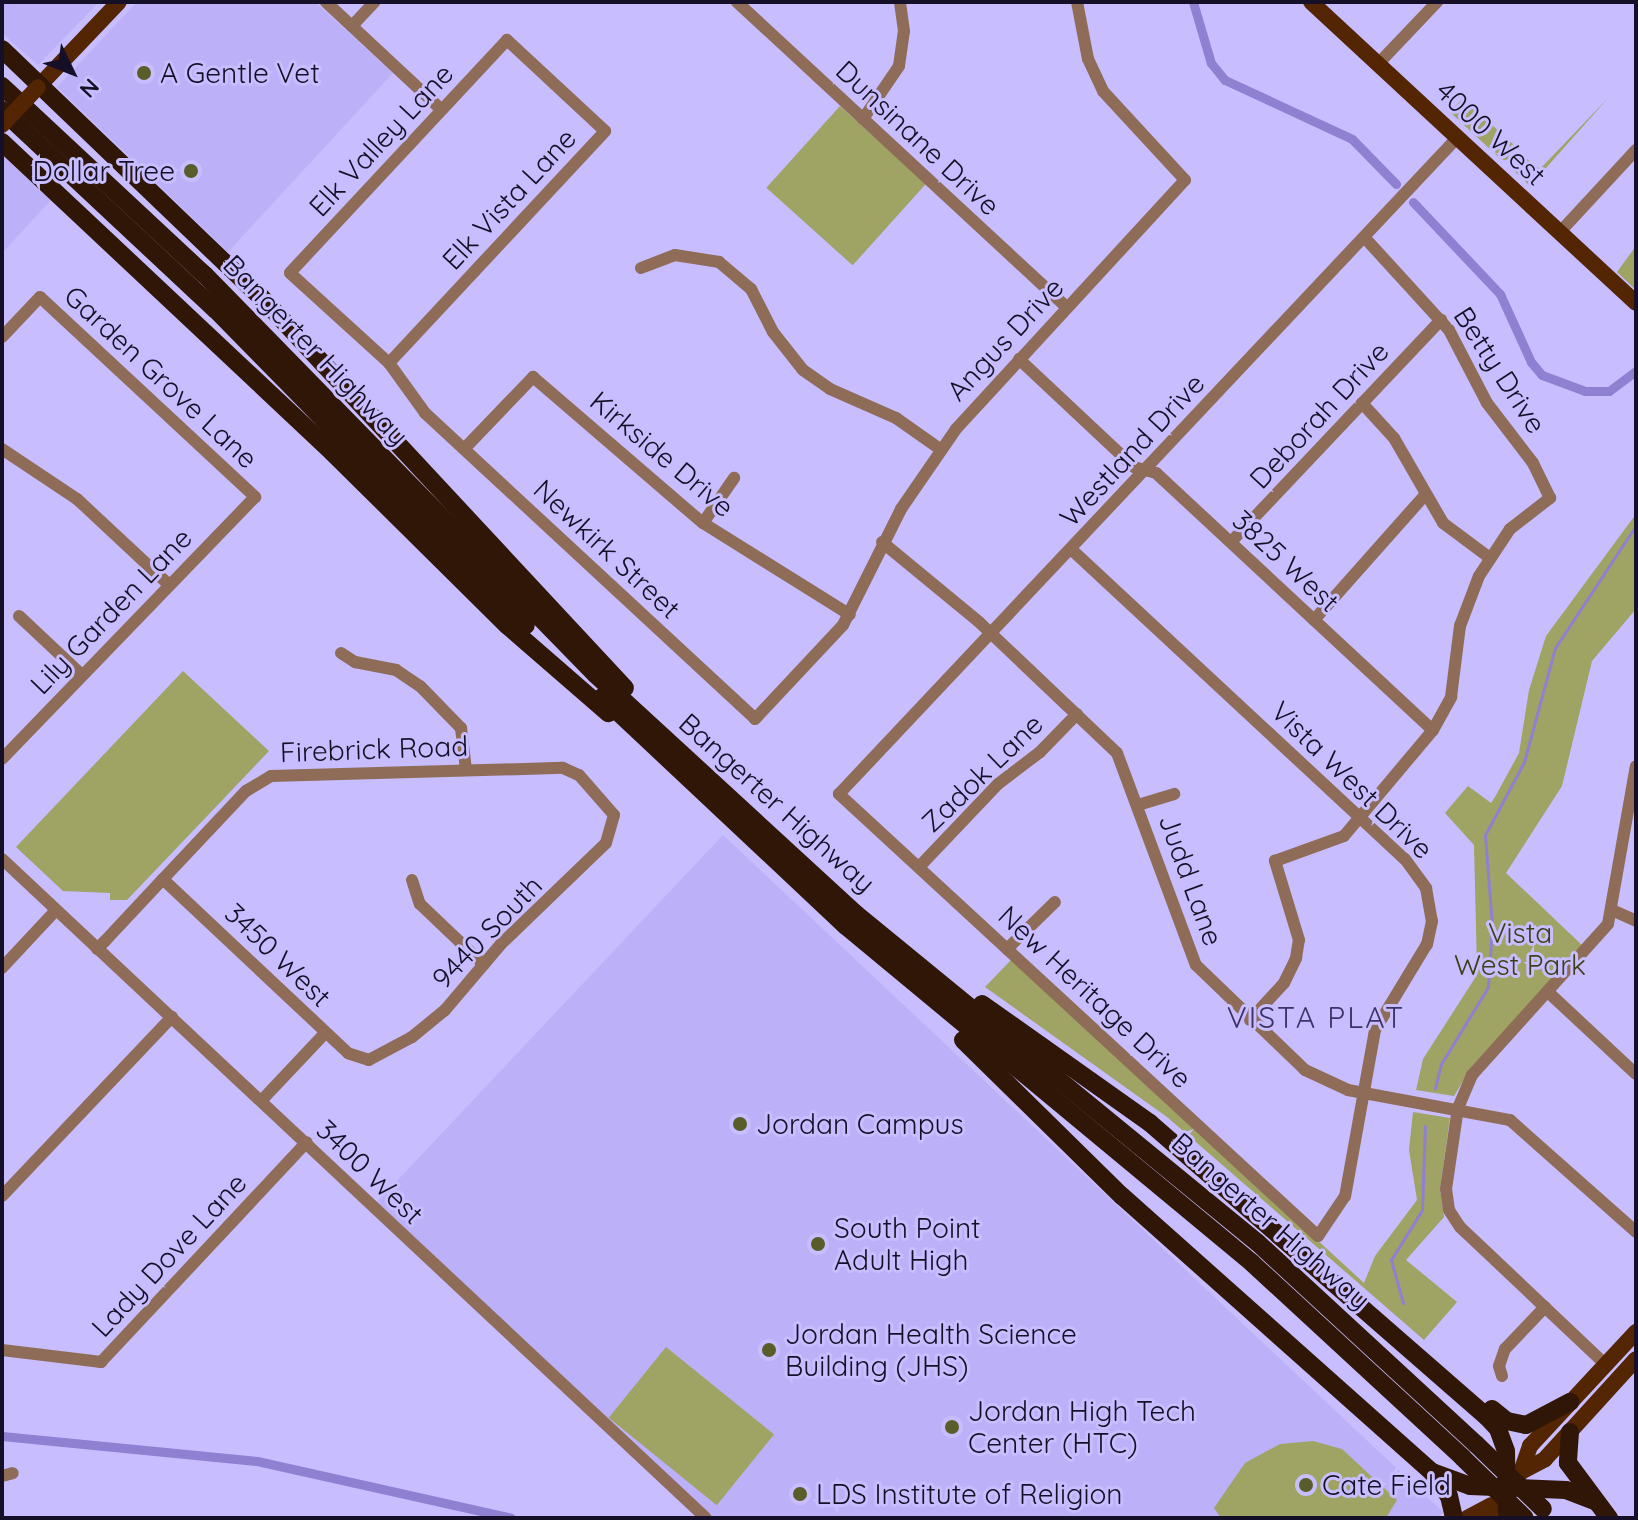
<!DOCTYPE html>
<style>
body{margin:0}
#map{position:relative;width:1638px;height:1520px;overflow:hidden;background:#c7bdff;font-family:Quicksand,sans-serif}
div>[style]{position:absolute}
[style*='--x']{left:calc(var(--x)*1px);top:calc(var(--y)*1px);width:calc(var(--w)*1px);rotate:calc(var(--a)*1deg)}
.built>*{inset:0;background:#bcb1f8}
.green>*{inset:0;background:#9fa363;transform-origin:0 0}
.round{border-radius:50%}
.stream>*{height:3px;margin:-1.5px;padding:0 1.5px;transform-origin:1.5px;border-radius:1.5px;background:#8f80d1}
.canal>*{height:9px;margin:-4.5px;padding:0 4.5px;transform-origin:4.5px;border-radius:4.5px;background:#8f80d1}
.minor>*{height:12px;margin:-6px;padding:0 6px;transform-origin:6px;border-radius:6px;background:#8f6c58}
.major>*{height:16px;margin:-8px;padding:0 8px;transform-origin:8px;border-radius:8px;background:#532502}
.highway>*{height:18px;margin:-9px;padding:0 9px;transform-origin:9px;border-radius:9px;background:#2f1606}
.major-bridge>*{height:16px;margin:-8px;padding:0 8px;transform-origin:8px;border-radius:8px;background:#532502}
.highway-bridge>*{height:18px;margin:-9px;padding:0 9px;transform-origin:9px;border-radius:9px;background:#2f1606}
.dots>*{width:22px;height:22px;translate:-50% -50%;box-sizing:border-box;border:4px solid #c7bdff;border-radius:50%}
span{translate:-50% -50%;white-space:nowrap;text-align:center;line-height:1.15;-webkit-text-stroke:6px #c7bdff;paint-order:stroke}
.poi-label{font-size:28px;color:#151027}
.left{translate:0 -50%;text-align:left}
.right{translate:-100% -50%;text-align:right}
.street-label{font-size:28px;color:#151027}
.park-label{font-size:28px;color:#3e3f17}
.neighbourhood-label{font-size:30px;color:#3e3269;letter-spacing:2px}
.frame{position:absolute;inset:0;border:4px solid #151027;pointer-events:none}
.north{position:absolute;left:32px;top:32px;width:80px;height:80px;-webkit-text-stroke:6px #c7bdff;paint-order:stroke;rotate:133deg;font-size:22px;font-weight:700;line-height:32px;text-align:center;color:#151027}
.north::after{content:'';display:block;margin:auto;width:28px;height:36px;background:#151027;clip-path:polygon(50% 0,100% 100%,50% 72%,0 100%)}
</style>
<div id="map">
<div class="built">
<i style="clip-path:polygon(2px 2px,99px 2px,38px 65px,2px 33px)"></i>
<i style="clip-path:polygon(137px 2px,315px 2px,393px 73px,228px 252px,57px 87px)"></i>
<i style="clip-path:polygon(2px 155px,51px 200px,2px 253px)"></i>
<i style="clip-path:polygon(723px 835px,1443px 1512px,1439px 1518px,714px 1518px,377px 1202px)"></i>
</div>
<div class="green">
<i style="clip-path:polygon(1609px 97px,1530px 186px,1514px 171px,1526px 158px,1540px 169px)"></i>
<i style="left:1463px;top:98px;width:54px;height:19px;rotate:43deg"></i>
<i style="left:840px;top:106px;width:116px;height:110px;rotate:42deg"></i>
<i class="round" style="left:1495px;top:140px;width:20px;height:20px"></i>
<i style="clip-path:polygon(1636px 246px,1636px 290px,1617px 272px)"></i>
<i style="clip-path:polygon(1636px 514px,1636px 609px,1592px 661px,1562px 786px,1506px 873px,1584px 947px,1472px 1066px,1454px 1096px,1416px 1090px,1423px 1059px,1475px 978px,1477px 968px,1474px 845px,1445px 813px,1468px 786px,1491px 803px,1495px 797px,1519px 753px,1529px 690px,1546px 636px)"></i>
<i style="clip-path:polygon(183px 671px,269px 751px,127px 900px,110px 900px,110px 893px,63px 891px,16px 847px)"></i>
<i style="clip-path:polygon(1012px 959px,1364px 1283px,1375px 1256px,1417px 1200px,1409px 1150px,1413px 1112px,1450px 1118px,1440px 1189px,1444px 1217px,1406px 1260px,1457px 1302px,1424px 1340px,1167px 1117px,985px 987px)"></i>
<i style="left:666px;top:1347px;width:139px;height:91px;rotate:39deg"></i>
<i style="clip-path:polygon(1313px 1441px,1342px 1449px,1397px 1500px,1386px 1518px,1221px 1518px,1214px 1508px,1245px 1463px,1280px 1444px)"></i>
</div>
<div class="stream">
<i style="--x:1435;--y:1088;--w:25;--a:-76"></i>
<i style="--x:1441;--y:1064;--w:90;--a:-58.6"></i>
<i style="--x:1488;--y:987;--w:61;--a:-86.2"></i>
<i style="--x:1492;--y:926;--w:91;--a:-94.4"></i>
<i style="--x:1485;--y:835;--w:83;--a:-61.9"></i>
<i style="--x:1524;--y:762;--w:118;--a:-74.8"></i>
<i style="--x:1555;--y:648;--w:147;--a:-56.6"></i>
<i style="--x:1403;--y:1303;--w:45;--a:-105.6"></i>
<i style="--x:1391;--y:1260;--w:59;--a:-58.2"></i>
<i style="--x:1422;--y:1210;--w:84;--a:-88"></i>
</div>
<div class="canal">
<i style="--x:1193;--y:2;--w:64;--a:73.6"></i>
<i style="--x:1211;--y:63;--w:22;--a:51"></i>
<i style="--x:1225;--y:80;--w:140;--a:24.9"></i>
<i style="--x:1352;--y:139;--w:63;--a:45.6"></i>
<i style="--x:1413;--y:202;--w:127;--a:46.6"></i>
<i style="--x:1500;--y:294;--w:75;--a:65.5"></i>
<i style="--x:1531;--y:362;--w:17;--a:50"></i>
<i style="--x:1542;--y:375;--w:46;--a:20.4"></i>
<i style="--x:1585;--y:391;--w:24;--a:0"></i>
<i style="--x:1609;--y:391;--w:34;--a:-37"></i>
<i style="--x:2;--y:1436;--w:256;--a:5.6"></i>
<i style="--x:257;--y:1461;--w:260;--a:12.6"></i>
</div>
<div class="minor">
<i style="--x:326;--y:2;--w:158;--a:43"></i>
<i style="--x:737;--y:2;--w:450;--a:42.8"></i>
<i style="--x:352;--y:26;--w:33;--a:-47"></i>
<i style="--x:1378;--y:64;--w:86;--a:-46.4"></i>
<i style="--x:863;--y:119;--w:64;--a:-55.8"></i>
<i style="--x:899;--y:66;--w:35;--a:-82"></i>
<i style="--x:904;--y:31;--w:29;--a:-98"></i>
<i style="--x:1560;--y:232;--w:112;--a:-47.2"></i>
<i style="--x:641;--y:268;--w:36;--a:-21"></i>
<i style="--x:675;--y:255;--w:45;--a:9"></i>
<i style="--x:719;--y:262;--w:42;--a:40.2"></i>
<i style="--x:751;--y:289;--w:48;--a:62.9"></i>
<i style="--x:773;--y:332;--w:48;--a:51.7"></i>
<i style="--x:803;--y:370;--w:33;--a:35"></i>
<i style="--x:830;--y:389;--w:72;--a:23.7"></i>
<i style="--x:896;--y:418;--w:54;--a:35.2"></i>
<i style="--x:2;--y:337;--w:55;--a:-46.5"></i>
<i style="--x:40;--y:297;--w:294;--a:42.9"></i>
<i style="--x:255;--y:497;--w:364;--a:134"></i>
<i style="--x:1019;--y:359;--w:158;--a:43.2"></i>
<i style="--x:1134;--y:467;--w:23;--a:15"></i>
<i style="--x:1156;--y:473;--w:378;--a:42.9"></i>
<i style="--x:389;--y:363;--w:317;--a:-47"></i>
<i style="--x:605;--y:131;--w:134;--a:-137.1"></i>
<i style="--x:507;--y:40;--w:318;--a:133"></i>
<i style="--x:290;--y:273;--w:134;--a:42.3"></i>
<i style="--x:389;--y:363;--w:62;--a:54.2"></i>
<i style="--x:425;--y:413;--w:450;--a:42.8"></i>
<i style="--x:755;--y:719;--w:129;--a:-46.9"></i>
<i style="--x:843;--y:625;--w:130;--a:-63.4"></i>
<i style="--x:901;--y:509;--w:97;--a:-55.5"></i>
<i style="--x:956;--y:429;--w:338;--a:-47.4"></i>
<i style="--x:1185;--y:180;--w:121;--a:-132.7"></i>
<i style="--x:1103;--y:91;--w:35;--a:-115"></i>
<i style="--x:1088;--y:59;--w:58;--a:-100.9"></i>
<i style="--x:1362;--y:403;--w:47;--a:47.6"></i>
<i style="--x:1394;--y:438;--w:98;--a:60"></i>
<i style="--x:1443;--y:523;--w:59;--a:36.7"></i>
<i style="--x:2;--y:449;--w:90;--a:33.7"></i>
<i style="--x:77;--y:499;--w:125;--a:43"></i>
<i style="--x:464;--y:449;--w:100;--a:-46.2"></i>
<i style="--x:533;--y:377;--w:224;--a:40.7"></i>
<i style="--x:703;--y:523;--w:173;--a:32"></i>
<i style="--x:703;--y:523;--w:55;--a:-55.4"></i>
<i style="--x:882;--y:542;--w:126;--a:39.5"></i>
<i style="--x:979;--y:622;--w:190;--a:43.5"></i>
<i style="--x:1117;--y:753;--w:226;--a:69.6"></i>
<i style="--x:1196;--y:965;--w:151;--a:43.9"></i>
<i style="--x:1305;--y:1070;--w:47;--a:24.9"></i>
<i style="--x:1348;--y:1090;--w:165;--a:10.5"></i>
<i style="--x:1510;--y:1120;--w:169;--a:41.6"></i>
<i style="--x:1231;--y:542;--w:306;--a:-46.6"></i>
<i style="--x:1072;--y:550;--w:454;--a:42.9"></i>
<i style="--x:1405;--y:859;--w:36;--a:54"></i>
<i style="--x:1426;--y:888;--w:34;--a:80"></i>
<i style="--x:1432;--y:921;--w:24;--a:102"></i>
<i style="--x:1427;--y:944;--w:100;--a:121.2"></i>
<i style="--x:1375;--y:1030;--w:169;--a:100.2"></i>
<i style="--x:1345;--y:1196;--w:48;--a:124"></i>
<i style="--x:1318;--y:1236;--w:652;--a:-137.3"></i>
<i style="--x:839;--y:794;--w:901;--a:-46.71"></i>
<i style="--x:19;--y:616;--w:86;--a:43.1"></i>
<i style="--x:1314;--y:620;--w:166;--a:-48.4"></i>
<i style="--x:341;--y:653;--w:17;--a:33"></i>
<i style="--x:355;--y:662;--w:42;--a:11"></i>
<i style="--x:396;--y:670;--w:29;--a:34"></i>
<i style="--x:420;--y:686;--w:59;--a:45.7"></i>
<i style="--x:461;--y:728;--w:42;--a:83.2"></i>
<i style="--x:1138;--y:805;--w:38;--a:-17"></i>
<i style="--x:2;--y:859;--w:964;--a:43.11"></i>
<i style="--x:919;--y:867;--w:115;--a:-46.4"></i>
<i style="--x:998;--y:784;--w:53;--a:-37.3"></i>
<i style="--x:1040;--y:752;--w:53;--a:-45.8"></i>
<i style="--x:412;--y:880;--w:25;--a:72"></i>
<i style="--x:420;--y:904;--w:88;--a:43.6"></i>
<i style="--x:1614;--y:911;--w:24;--a:24"></i>
<i style="--x:97;--y:949;--w:11;--a:-45"></i>
<i style="--x:105;--y:941;--w:85;--a:-46.9"></i>
<i style="--x:163;--y:879;--w:121;--a:-46.7"></i>
<i style="--x:246;--y:791;--w:29;--a:-31"></i>
<i style="--x:271;--y:776;--w:292;--a:-1.6"></i>
<i style="--x:563;--y:768;--w:17;--a:24"></i>
<i style="--x:579;--y:775;--w:53;--a:48.8"></i>
<i style="--x:614;--y:815;--w:29;--a:106"></i>
<i style="--x:606;--y:843;--w:146;--a:136.1"></i>
<i style="--x:501;--y:944;--w:87;--a:130.3"></i>
<i style="--x:445;--y:1010;--w:43;--a:140.7"></i>
<i style="--x:412;--y:1037;--w:49;--a:151.9"></i>
<i style="--x:369;--y:1060;--w:22;--a:-162"></i>
<i style="--x:348;--y:1053;--w:254;--a:-136.8"></i>
<i style="--x:1007;--y:949;--w:67;--a:-44.4"></i>
<i style="--x:2;--y:968;--w:79;--a:-47"></i>
<i style="--x:1548;--y:992;--w:120;--a:43"></i>
<i style="--x:1250;--y:1020;--w:50;--a:-47.4"></i>
<i style="--x:1284;--y:983;--w:28;--a:-64"></i>
<i style="--x:1296;--y:958;--w:18;--a:-81"></i>
<i style="--x:1299;--y:940;--w:83;--a:-106.9"></i>
<i style="--x:1275;--y:861;--w:73;--a:-19.9"></i>
<i style="--x:1344;--y:836;--w:138;--a:-50"></i>
<i style="--x:1433;--y:730;--w:38;--a:-61"></i>
<i style="--x:1451;--y:697;--w:72;--a:-82.8"></i>
<i style="--x:1460;--y:626;--w:53;--a:-69.2"></i>
<i style="--x:1479;--y:576;--w:56;--a:-56.6"></i>
<i style="--x:1510;--y:529;--w:51;--a:-37.8"></i>
<i style="--x:1550;--y:498;--w:39;--a:-116"></i>
<i style="--x:1533;--y:463;--w:76;--a:-127.5"></i>
<i style="--x:1487;--y:403;--w:82;--a:-117.5"></i>
<i style="--x:1449;--y:330;--w:126;--a:-132.4"></i>
<i style="--x:261;--y:1101;--w:93;--a:-46.7"></i>
<i style="--x:2;--y:1196;--w:247;--a:-46.5"></i>
<i style="--x:2;--y:1350;--w:100;--a:6.9"></i>
<i style="--x:101;--y:1362;--w:301;--a:-46.9"></i>
<i style="--x:1605;--y:1364;--w:199;--a:-136.6"></i>
<i style="--x:1460;--y:1227;--w:20;--a:-123"></i>
<i style="--x:1449;--y:1210;--w:21;--a:-98"></i>
<i style="--x:1446;--y:1189;--w:82;--a:-81.6"></i>
<i style="--x:1458;--y:1108;--w:36;--a:-67"></i>
<i style="--x:1472;--y:1075;--w:203;--a:-48"></i>
<i style="--x:1608;--y:924;--w:160;--a:-80"></i>
<i style="--x:1502;--y:1376;--w:10;--a:-107"></i>
<i style="--x:1499;--y:1366;--w:18;--a:-71"></i>
<i style="--x:1505;--y:1349;--w:58;--a:-46.4"></i>
<i style="--x:2;--y:1476;--w:11;--a:-15"></i>
</div>
<div class="major">
<i style="--x:1311;--y:2;--w:443;--a:42.8"></i>
<i style="--x:38;--y:87;--w:117;--a:-46.4"></i>
<i style="--x:1521;--y:1472;--w:28;--a:-71"></i>
<i style="--x:1530;--y:1446;--w:156;--a:-47.1"></i>
<i style="--x:1467;--y:1518;--w:27;--a:-28"></i>
<i style="--x:1486;--y:1518;--w:58;--a:-52.7"></i>
<i style="--x:1521;--y:1472;--w:27;--a:-28"></i>
<i style="--x:1545;--y:1459;--w:135;--a:-47.7"></i>
</div>
<div class="highway">
<i style="--x:2;--y:49;--w:359;--a:43.8"></i>
<i style="--x:261;--y:297;--w:534;--a:47.05"></i>
<i style="--x:2;--y:86;--w:277;--a:43"></i>
<i style="--x:205;--y:275;--w:559;--a:45.65"></i>
<i style="--x:596;--y:675;--w:353;--a:42.6"></i>
<i style="--x:856;--y:914;--w:519;--a:39.3"></i>
<i style="--x:1258;--y:1243;--w:297;--a:42.7"></i>
<i style="--x:2;--y:110;--w:293;--a:43.1"></i>
<i style="--x:216;--y:310;--w:442;--a:45.5"></i>
<i style="--x:2;--y:142;--w:453;--a:43.2"></i>
<i style="--x:332;--y:452;--w:247;--a:44.7"></i>
<i style="--x:508;--y:626;--w:133;--a:41"></i>
<i style="--x:602;--y:697;--w:335;--a:43.2"></i>
<i style="--x:846;--y:926;--w:528;--a:39.69"></i>
<i style="--x:1252;--y:1263;--w:287;--a:42.7"></i>
<i style="--x:982;--y:1004;--w:206;--a:35.3"></i>
<i style="--x:1150;--y:1123;--w:447;--a:41.1"></i>
<i style="--x:1487;--y:1417;--w:16;--a:47"></i>
<i style="--x:1498;--y:1429;--w:23;--a:70"></i>
<i style="--x:1506;--y:1451;--w:67;--a:89.1"></i>
<i style="--x:963;--y:1040;--w:223;--a:44.5"></i>
<i style="--x:1122;--y:1196;--w:415;--a:41.7"></i>
<i style="--x:1432;--y:1472;--w:29;--a:55"></i>
<i style="--x:1449;--y:1496;--w:23;--a:77"></i>
<i style="--x:1492;--y:1409;--w:19;--a:39"></i>
<i style="--x:1507;--y:1421;--w:19;--a:12"></i>
<i style="--x:1526;--y:1425;--w:50;--a:-27.6"></i>
<i style="--x:1570;--y:1432;--w:31;--a:94"></i>
<i style="--x:1568;--y:1463;--w:69;--a:53.3"></i>
<i style="--x:1432;--y:1472;--w:40;--a:20.2"></i>
<i style="--x:1470;--y:1486;--w:96;--a:2.4"></i>
<i style="--x:1566;--y:1490;--w:30;--a:21"></i>
</div>
<div class="major-bridge">
<i style="--x:2;--y:125;--w:52;--a:-46.5"></i>
</div>
<div class="highway-bridge">
<i style="--x:1476;--y:1444;--w:93;--a:44.1"></i>
<i style="--x:1463;--y:1458;--w:86;--a:44.1"></i>
</div>
<div class="dots">
<i style="left:144px;top:73px;background:#5a5c29"></i>
<i style="left:191px;top:171px;background:#5a5c29"></i>
<i style="left:740px;top:1124px;background:#5a5c29"></i>
<i style="left:818px;top:1244px;background:#5a5c29"></i>
<i style="left:769px;top:1350px;background:#5a5c29"></i>
<i style="left:952px;top:1427px;background:#5a5c29"></i>
<i style="left:1306px;top:1485px;background:#5a5c29"></i>
<i style="left:800px;top:1494px;background:#5a5c29"></i>
</div>
<div class="poi-label">
<span class="left" style="left:160px;top:73px">A Gentle Vet</span>
<span class="right" style="left:175px;top:171px">Dollar Tree</span>
<span class="left" style="left:756px;top:1124px">Jordan Campus</span>
<span class="left" style="left:834px;top:1244px">South Point<br>Adult High</span>
<span class="left" style="left:785px;top:1350px">Jordan Health Science<br>Building (JHS)</span>
<span class="left" style="left:968px;top:1427px">Jordan High Tech<br>Center (HTC)</span>
<span class="left" style="left:1322px;top:1485px">Cate Field</span>
<span class="left" style="left:816px;top:1494px">LDS Institute of Religion</span>
</div>
<div class="street-label">
<span style="left:1491px;top:133px;rotate:43deg">4000 West</span>
<span style="left:918px;top:138px;rotate:43deg">Dunsinane Drive</span>
<span style="left:381px;top:140px;rotate:-47deg">Elk Valley Lane</span>
<span style="left:509px;top:199px;rotate:-47deg">Elk Vista Lane</span>
<span style="left:1005px;top:339px;rotate:-47deg">Angus Drive</span>
<span style="left:316px;top:350px;rotate:46deg">Bangerter Highway</span>
<span style="left:1500px;top:370px;rotate:57deg">Betty Drive</span>
<span style="left:161px;top:377px;rotate:43deg">Garden Grove Lane</span>
<span style="left:1319px;top:415px;rotate:-47deg">Deborah Drive</span>
<span style="left:1132px;top:450px;rotate:-47deg">Westland Drive</span>
<span style="left:662px;top:454px;rotate:40deg">Kirkside Drive</span>
<span style="left:607px;top:549px;rotate:43deg">Newkirk Street</span>
<span style="left:1286px;top:561px;rotate:43deg">3825 West</span>
<span style="left:111px;top:611px;rotate:-46deg">Lily Garden Lane</span>
<span style="left:374px;top:749px;rotate:-2deg">Firebrick Road</span>
<span style="left:982px;top:773px;rotate:-44deg">Zadok Lane</span>
<span style="left:1352px;top:780px;rotate:44deg">Vista West Drive</span>
<span style="left:777px;top:803px;rotate:42deg">Bangerter Highway</span>
<span style="left:1191px;top:880px;rotate:70deg">Judd Lane</span>
<span style="left:487px;top:932px;rotate:-46deg">9440 South</span>
<span style="left:278px;top:955px;rotate:44deg">3450 West</span>
<span style="left:1095px;top:997px;rotate:43deg">New Heritage Drive</span>
<span style="left:370px;top:1172px;rotate:44deg">3400 West</span>
<span style="left:1271px;top:1221px;rotate:41deg">Bangerter Highway</span>
<span style="left:169px;top:1255px;rotate:-47deg">Lady Dove Lane</span>
</div>
<div class="park-label">
<span style="left:1520px;top:949px">Vista<br>West Park</span>
</div>
<div class="neighbourhood-label">
<span style="left:1316px;top:1017px">VISTA PLAT</span>
</div>
<div class="frame"></div>
<div class="north">N</div>
</div>
